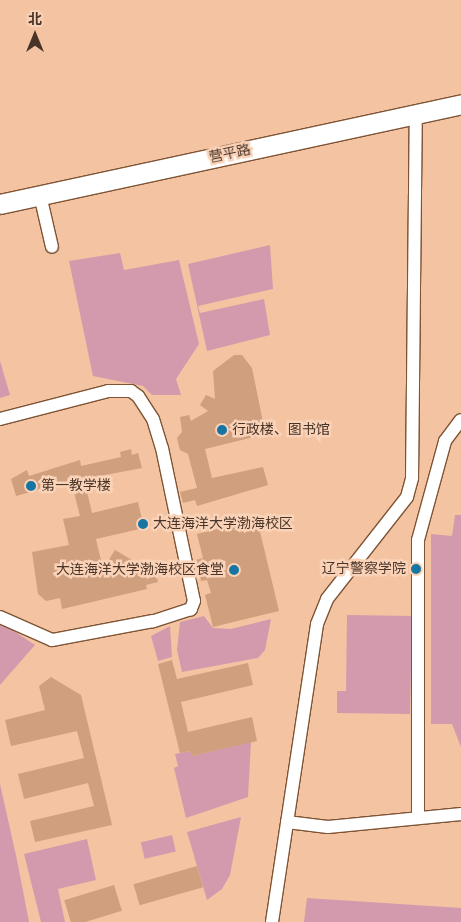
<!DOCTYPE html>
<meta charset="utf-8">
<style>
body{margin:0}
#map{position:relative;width:461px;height:922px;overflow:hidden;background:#f4c3a1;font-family:"Source Sans 3","Noto Sans SC",sans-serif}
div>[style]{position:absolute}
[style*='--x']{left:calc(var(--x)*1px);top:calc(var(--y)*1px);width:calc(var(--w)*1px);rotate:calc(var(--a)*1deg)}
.green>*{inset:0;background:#d39aae;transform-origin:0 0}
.building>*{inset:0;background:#cf9f7e;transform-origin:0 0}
.roads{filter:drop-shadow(1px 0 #7e5435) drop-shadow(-1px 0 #7e5435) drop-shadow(0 1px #7e5435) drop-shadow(0 -1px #7e5435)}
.minor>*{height:12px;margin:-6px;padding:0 6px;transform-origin:6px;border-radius:6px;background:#fff}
.highway>*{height:19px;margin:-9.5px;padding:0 9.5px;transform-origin:9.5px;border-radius:9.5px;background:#fff}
.dots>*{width:14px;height:14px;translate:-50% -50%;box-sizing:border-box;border:2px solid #fad2b7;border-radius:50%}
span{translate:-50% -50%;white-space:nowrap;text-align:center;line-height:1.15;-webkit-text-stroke:5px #fad2b7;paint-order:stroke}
.street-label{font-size:14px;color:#493528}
.poi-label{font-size:14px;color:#493528}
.left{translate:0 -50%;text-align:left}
.right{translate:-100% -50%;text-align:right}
.north{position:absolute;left:10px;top:10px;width:50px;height:50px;-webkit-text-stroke:4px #fad2b7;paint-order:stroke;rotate:0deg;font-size:14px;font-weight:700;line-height:20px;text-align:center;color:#493528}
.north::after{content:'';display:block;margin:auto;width:18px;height:22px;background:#493528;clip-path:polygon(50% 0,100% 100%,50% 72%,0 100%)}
</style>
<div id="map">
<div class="green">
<i style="clip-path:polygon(270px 245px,273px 289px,198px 306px,200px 313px,264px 299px,270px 335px,207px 351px,188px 264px)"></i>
<i style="clip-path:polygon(120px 253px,124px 270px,179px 260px,199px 344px,176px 379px,181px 395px,152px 395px,143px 386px,93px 376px,69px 261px)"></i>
<i style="clip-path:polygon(0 361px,10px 395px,0 398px)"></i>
<i style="clip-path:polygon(455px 515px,461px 515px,461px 747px,452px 724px,431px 724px,431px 534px,452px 536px)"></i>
<i style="clip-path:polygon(347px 615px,412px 616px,410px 714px,337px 713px,337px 691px,346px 691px)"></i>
<i style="clip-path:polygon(204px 616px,213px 628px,231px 629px,271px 619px,265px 650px,258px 658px,182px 672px,177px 650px,180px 622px)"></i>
<i style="clip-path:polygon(0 622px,35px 645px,0 685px)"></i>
<i style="clip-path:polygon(170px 626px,172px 657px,158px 661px,151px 636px)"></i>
<i style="clip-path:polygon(251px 742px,248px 797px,186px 818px,174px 768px,178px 766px,175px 754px,190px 751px,192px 756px)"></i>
<i style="clip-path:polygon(0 784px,17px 860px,29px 922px,0 922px)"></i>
<i style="clip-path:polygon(241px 817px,230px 875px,222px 889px,207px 900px,187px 832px)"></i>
<i style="left:172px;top:835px;width:17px;height:32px;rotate:77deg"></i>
<i style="clip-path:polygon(87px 839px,96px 880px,58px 889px,65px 922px,41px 922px,24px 854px)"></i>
<i style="clip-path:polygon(307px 898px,461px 908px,461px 922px,304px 922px)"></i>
</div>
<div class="building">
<i style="clip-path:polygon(234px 355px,242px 355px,252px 368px,263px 422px,258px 436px,205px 449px,212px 478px,263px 467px,268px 485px,197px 506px,195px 500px,183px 503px,180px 492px,197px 488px,188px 454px,180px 450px,177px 438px,182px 432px,180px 417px,189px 415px,191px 421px,208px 411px,200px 405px,206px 395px,215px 399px,213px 371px)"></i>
<i style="clip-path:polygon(131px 449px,132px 455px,138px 453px,142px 468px,84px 479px,92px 513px,138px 502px,144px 528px,96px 539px,103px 569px,115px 550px,137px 563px,136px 573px,155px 568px,158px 582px,146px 585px,147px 589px,62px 609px,60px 598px,46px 601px,38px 594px,32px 552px,69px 545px,63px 519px,80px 516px,71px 481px,16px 496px,11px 479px,27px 470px,29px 476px,80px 460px,81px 466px,121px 457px,120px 452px)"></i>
<i style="clip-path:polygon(257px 519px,279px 611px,213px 627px,205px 595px,211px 593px,207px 580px,201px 581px,196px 560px,203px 558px,197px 534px)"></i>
<i style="clip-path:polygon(172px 660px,177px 679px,248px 663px,253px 685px,181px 702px,188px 732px,252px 717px,257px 741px,192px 756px,190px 751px,180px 753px,158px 664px)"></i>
<i style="clip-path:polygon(51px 677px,81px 695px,112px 825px,35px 842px,30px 821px,94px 806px,88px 783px,24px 799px,18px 774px,84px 758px,77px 731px,11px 746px,5px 720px,45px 710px,39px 686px)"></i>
<i style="left:197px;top:866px;width:22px;height:66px;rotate:74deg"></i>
<i style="left:114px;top:885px;width:27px;height:52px;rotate:73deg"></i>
</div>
<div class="roads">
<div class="minor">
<i style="--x:40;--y:195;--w:53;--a:77"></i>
<i style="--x:0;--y:419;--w:112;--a:-14.5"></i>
<i style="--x:108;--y:391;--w:23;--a:0"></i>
<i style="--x:131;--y:391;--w:9;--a:36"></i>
<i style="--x:138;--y:396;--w:27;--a:57"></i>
<i style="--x:153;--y:419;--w:30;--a:73"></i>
<i style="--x:162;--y:448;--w:156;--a:78.2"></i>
<i style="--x:194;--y:601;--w:9;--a:111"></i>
<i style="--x:191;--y:609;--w:40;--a:162"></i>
<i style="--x:153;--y:621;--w:103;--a:169.3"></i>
<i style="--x:52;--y:640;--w:57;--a:-156.1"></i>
<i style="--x:418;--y:817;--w:277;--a:-90"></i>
<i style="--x:418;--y:540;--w:103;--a:-74.7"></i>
<i style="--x:445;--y:441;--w:26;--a:-53"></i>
<i style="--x:287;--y:822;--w:41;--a:7"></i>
<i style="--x:328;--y:827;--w:134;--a:-5.6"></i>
<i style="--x:272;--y:922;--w:301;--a:-81.4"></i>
<i style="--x:317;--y:624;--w:27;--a:-68"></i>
<i style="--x:327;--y:599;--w:130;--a:-51.9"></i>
<i style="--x:407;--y:497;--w:20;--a:-75"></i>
<i style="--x:412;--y:478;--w:364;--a:-89.4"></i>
</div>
<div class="highway">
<i style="--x:0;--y:204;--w:472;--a:-12.2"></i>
</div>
</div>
<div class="dots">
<i style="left:222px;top:430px;background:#1675a3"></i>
<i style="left:31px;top:486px;background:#1675a3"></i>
<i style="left:143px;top:524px;background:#1675a3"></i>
<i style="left:416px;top:569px;background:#1675a3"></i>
<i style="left:234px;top:570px;background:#1675a3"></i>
</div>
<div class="street-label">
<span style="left:230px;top:154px;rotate:-12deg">营平路</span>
</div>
<div class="poi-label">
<span class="left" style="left:232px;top:430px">行政楼、图书馆</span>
<span class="left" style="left:41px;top:486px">第一教学楼</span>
<span class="left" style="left:153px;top:524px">大连海洋大学渤海校区</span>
<span class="right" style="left:406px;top:569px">辽宁警察学院</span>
<span class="right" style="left:224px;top:570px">大连海洋大学渤海校区食堂</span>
</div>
<div class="north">北</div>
</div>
